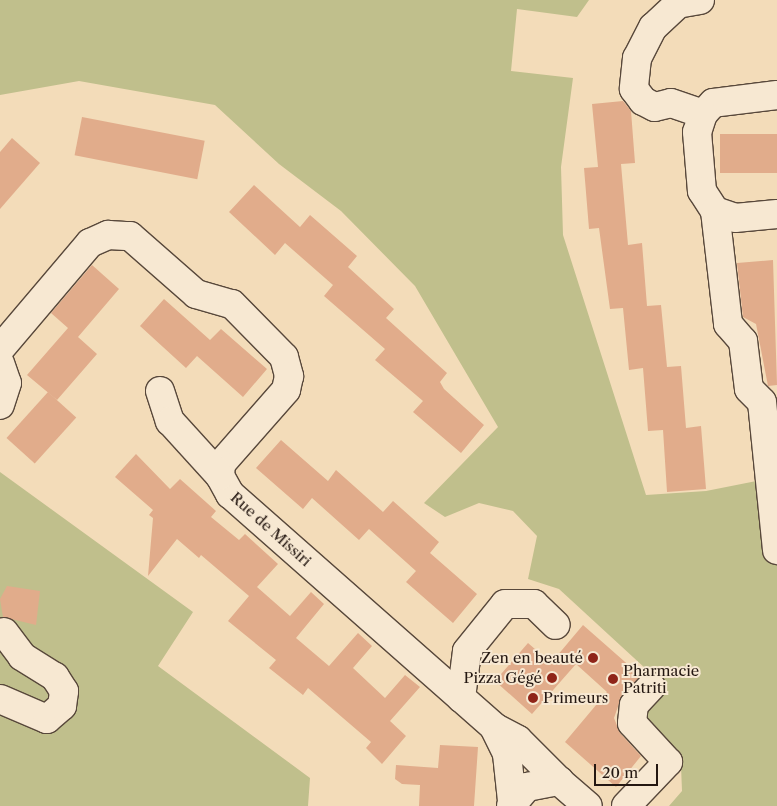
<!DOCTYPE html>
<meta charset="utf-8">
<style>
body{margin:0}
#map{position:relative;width:777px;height:806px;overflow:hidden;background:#f3dcb9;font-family:"Libre Caslon Text",serif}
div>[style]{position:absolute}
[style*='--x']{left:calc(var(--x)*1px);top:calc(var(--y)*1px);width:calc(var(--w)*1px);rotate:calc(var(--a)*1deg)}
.green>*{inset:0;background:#c0bf8c}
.building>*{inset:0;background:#e1ac8b;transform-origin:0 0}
.roads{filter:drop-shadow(1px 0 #58483b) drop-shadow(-1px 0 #58483b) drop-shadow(0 1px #58483b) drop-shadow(0 -1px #58483b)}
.minor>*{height:28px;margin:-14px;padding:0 14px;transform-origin:14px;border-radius:14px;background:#f7e8d2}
.dots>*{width:14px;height:14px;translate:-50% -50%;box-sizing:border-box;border:2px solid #f7e8d2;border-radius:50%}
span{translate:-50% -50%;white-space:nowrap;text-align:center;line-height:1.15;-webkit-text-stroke:4px #f7e8d2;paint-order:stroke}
.street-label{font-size:15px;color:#241711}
.poi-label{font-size:15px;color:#241711}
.right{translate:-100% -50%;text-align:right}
.left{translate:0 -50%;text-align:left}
.scale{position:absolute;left:594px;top:764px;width:64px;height:22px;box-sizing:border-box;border:2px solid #241711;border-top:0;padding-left:6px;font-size:15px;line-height:18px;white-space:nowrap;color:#241711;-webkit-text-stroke:4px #f7e8d2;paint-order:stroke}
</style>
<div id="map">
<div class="green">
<i style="clip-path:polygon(0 0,589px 0,577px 17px,517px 9px,511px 71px,573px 78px,561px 167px,563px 235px,646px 495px,706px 491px,777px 477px,777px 806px,669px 806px,682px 791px,681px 766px,638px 707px,657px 688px,646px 669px,559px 589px,528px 579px,537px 536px,513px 511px,479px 503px,445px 517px,424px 503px,498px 427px,415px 286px,341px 211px,279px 164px,215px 105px,79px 81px,0 95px)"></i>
<i style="clip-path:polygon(0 472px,193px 612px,158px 666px,310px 778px,308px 806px,0 806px)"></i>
</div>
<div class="building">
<i style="clip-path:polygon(623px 101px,631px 111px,635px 163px,621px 164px,628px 245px,642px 243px,647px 306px,661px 305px,667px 367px,681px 366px,686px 428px,701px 426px,706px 489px,667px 492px,663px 430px,648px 431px,643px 368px,629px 370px,623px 308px,610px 309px,599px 228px,589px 229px,584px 168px,598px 167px,592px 104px)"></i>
<i style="left:82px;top:117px;width:125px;height:39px;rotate:11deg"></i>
<i style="left:777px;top:134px;width:39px;height:57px;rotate:90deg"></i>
<i style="clip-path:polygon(12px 138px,40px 163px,0 209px,0 152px)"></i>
<i style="clip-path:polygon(254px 185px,300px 227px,310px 215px,357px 256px,348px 267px,394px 309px,386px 318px,447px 373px,440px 382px,444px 389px,484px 425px,461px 453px,413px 412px,423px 401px,375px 360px,385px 349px,324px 296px,333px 285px,285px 243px,275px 255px,229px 212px)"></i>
<i style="clip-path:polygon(773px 260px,777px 385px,768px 386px,756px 324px,743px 317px,737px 263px)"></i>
<i style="clip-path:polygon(92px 265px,119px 289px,78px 337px,97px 354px,57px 400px,27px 375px,68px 328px,51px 313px)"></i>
<i style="clip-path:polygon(164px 299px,210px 340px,221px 329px,267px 369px,243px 397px,197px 356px,186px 368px,140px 326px)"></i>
<i style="left:48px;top:392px;width:38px;height:62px;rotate:42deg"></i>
<i style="clip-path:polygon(281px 440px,328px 481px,336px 470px,383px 512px,393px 501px,439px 542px,430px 553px,477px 594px,453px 623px,406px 582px,416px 571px,369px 529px,359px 540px,312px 498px,303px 509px,256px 468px)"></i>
<i style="clip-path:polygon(136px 454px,170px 489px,180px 479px,216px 511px,211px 517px,239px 540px,245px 534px,278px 564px,257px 587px,290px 616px,311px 592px,324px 604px,296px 638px,329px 666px,358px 633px,372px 646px,353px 668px,385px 698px,405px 675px,420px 687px,390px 721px,406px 736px,382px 764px,366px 748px,371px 742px,308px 688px,303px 695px,269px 668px,276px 660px,228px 621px,249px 596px,201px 555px,199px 558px,177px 539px,148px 576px,153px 518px,149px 515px,153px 510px,115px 477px)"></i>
<i style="clip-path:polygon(7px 586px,40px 591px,36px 625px,3px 617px,0 599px)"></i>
<i style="clip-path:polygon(583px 625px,641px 676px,622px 695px,614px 718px,620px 733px,641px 756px,616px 787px,565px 742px,607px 692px,576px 664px,532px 714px,495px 681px,528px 643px,551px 663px)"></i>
<i style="clip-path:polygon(440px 745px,478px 747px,474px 806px,419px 806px,420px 785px,402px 784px,395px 779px,396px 765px,438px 768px)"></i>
</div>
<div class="roads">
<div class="minor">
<i style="--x:700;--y:0;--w:22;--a:170"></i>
<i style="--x:678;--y:4;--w:34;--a:137"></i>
<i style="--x:653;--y:27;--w:35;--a:117"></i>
<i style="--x:637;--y:58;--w:31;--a:96"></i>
<i style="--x:634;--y:89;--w:15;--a:53"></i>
<i style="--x:643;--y:101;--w:13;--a:27"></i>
<i style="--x:655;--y:107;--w:16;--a:-14"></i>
<i style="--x:671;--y:103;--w:34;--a:19"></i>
<i style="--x:777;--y:95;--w:64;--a:172.9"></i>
<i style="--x:713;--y:103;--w:15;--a:132"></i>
<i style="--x:703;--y:114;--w:19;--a:108"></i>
<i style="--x:697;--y:132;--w:59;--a:85.2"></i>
<i style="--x:702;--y:191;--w:24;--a:57"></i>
<i style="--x:715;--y:211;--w:21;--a:19"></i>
<i style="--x:735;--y:218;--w:42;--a:-5.4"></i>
<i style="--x:715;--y:211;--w:114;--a:83.4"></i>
<i style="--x:728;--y:324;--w:23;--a:49"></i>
<i style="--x:743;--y:341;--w:48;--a:82.9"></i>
<i style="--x:749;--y:389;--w:18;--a:45"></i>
<i style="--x:762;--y:402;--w:149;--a:84.2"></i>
<i style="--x:0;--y:349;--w:139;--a:-49.7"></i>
<i style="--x:90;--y:243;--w:20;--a:-24"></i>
<i style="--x:108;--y:235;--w:22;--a:3"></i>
<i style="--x:130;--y:236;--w:88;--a:41.3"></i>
<i style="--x:196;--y:294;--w:37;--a:16"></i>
<i style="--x:232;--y:304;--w:74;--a:45.5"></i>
<i style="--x:284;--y:357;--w:20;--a:75"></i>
<i style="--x:289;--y:376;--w:14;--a:102"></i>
<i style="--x:286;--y:390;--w:98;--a:131.3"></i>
<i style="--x:221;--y:464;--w:12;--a:95"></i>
<i style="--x:220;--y:476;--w:21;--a:61"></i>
<i style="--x:230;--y:494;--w:352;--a:41.4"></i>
<i style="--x:494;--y:727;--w:27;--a:28"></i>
<i style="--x:518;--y:740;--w:58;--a:45"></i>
<i style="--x:0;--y:363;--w:21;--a:71"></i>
<i style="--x:7;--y:383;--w:23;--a:108"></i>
<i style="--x:160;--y:391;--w:32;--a:72"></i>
<i style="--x:170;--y:421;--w:74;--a:47.7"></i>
<i style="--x:461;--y:698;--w:47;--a:-82.7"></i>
<i style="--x:467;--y:651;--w:60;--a:-51"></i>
<i style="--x:505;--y:604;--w:29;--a:0"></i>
<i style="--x:534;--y:604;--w:30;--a:44"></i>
<i style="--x:0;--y:699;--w:51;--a:23.1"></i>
<i style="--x:47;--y:719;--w:20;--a:-41"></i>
<i style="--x:62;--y:706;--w:15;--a:-82"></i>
<i style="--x:64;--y:691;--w:17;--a:-123"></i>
<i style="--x:55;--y:677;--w:39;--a:-148"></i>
<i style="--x:22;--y:656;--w:30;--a:-127"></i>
<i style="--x:494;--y:727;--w:30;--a:64"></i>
<i style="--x:507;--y:754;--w:47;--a:83.9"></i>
<i style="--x:511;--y:806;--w:25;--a:-50"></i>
<i style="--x:527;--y:787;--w:33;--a:-11"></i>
<i style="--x:559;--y:781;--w:38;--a:41"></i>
<i style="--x:626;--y:806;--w:61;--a:-46.3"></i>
<i style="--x:668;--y:762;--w:53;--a:-132.7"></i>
<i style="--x:632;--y:723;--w:18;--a:-84"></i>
<i style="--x:634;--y:705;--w:25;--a:-47"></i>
</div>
</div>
<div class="dots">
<i style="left:593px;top:658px;background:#8f2418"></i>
<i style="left:552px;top:678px;background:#8f2418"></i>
<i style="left:613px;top:679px;background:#8f2418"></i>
<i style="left:533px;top:698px;background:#8f2418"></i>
</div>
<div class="street-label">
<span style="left:271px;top:529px;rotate:42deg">Rue de Missiri</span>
</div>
<div class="poi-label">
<span class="right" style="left:583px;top:658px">Zen en beauté</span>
<span class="left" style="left:623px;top:679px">Pharmacie<br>Patriti</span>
<span class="right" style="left:542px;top:678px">Pizza Gégé</span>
<span class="left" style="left:543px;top:698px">Primeurs</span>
</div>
<div class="scale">20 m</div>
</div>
